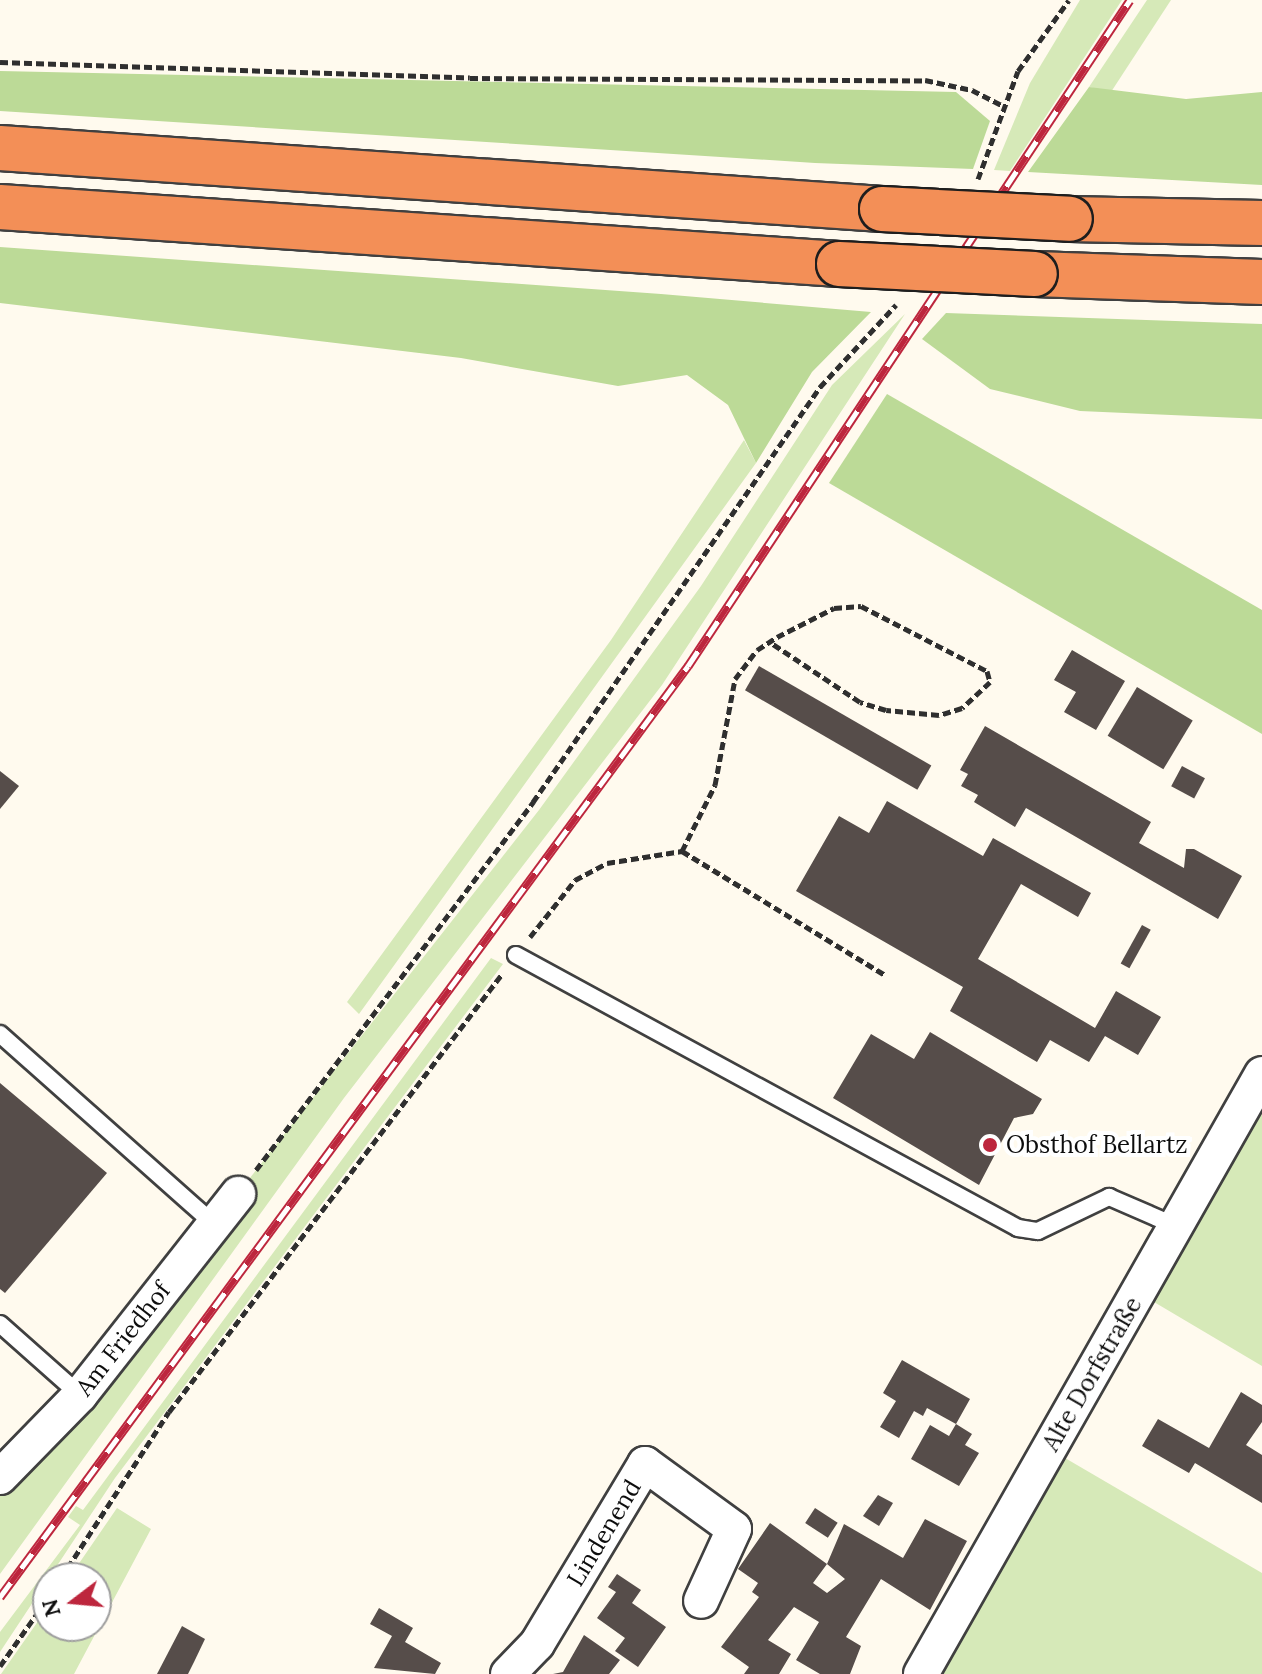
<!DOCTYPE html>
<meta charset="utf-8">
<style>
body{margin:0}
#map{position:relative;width:1262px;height:1674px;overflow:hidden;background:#fffaee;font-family:Lora,serif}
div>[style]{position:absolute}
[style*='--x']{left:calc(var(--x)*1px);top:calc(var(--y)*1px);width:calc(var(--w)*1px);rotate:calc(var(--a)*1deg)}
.green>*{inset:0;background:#d6e9b8}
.forest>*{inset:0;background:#bcda97}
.building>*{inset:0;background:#564d4a;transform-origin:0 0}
.path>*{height:5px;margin-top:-2.5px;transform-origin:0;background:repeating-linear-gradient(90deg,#2f2f2f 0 8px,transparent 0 12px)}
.roads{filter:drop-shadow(2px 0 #404040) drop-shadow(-2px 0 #404040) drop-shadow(0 2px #404040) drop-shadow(0 -2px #404040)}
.lane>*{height:16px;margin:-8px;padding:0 8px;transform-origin:8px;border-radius:8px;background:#fff}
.street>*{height:34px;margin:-17px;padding:0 17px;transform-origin:17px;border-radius:17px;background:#fff}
.highway>*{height:44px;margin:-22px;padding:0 22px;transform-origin:22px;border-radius:22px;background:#f38f57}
.rail>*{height:9px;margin-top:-4.5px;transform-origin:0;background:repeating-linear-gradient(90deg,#fff 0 18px,#bd263d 0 36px);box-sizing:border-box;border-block:2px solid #bd263d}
.bridges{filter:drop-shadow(2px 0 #1e1e1e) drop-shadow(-2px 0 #1e1e1e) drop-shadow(0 2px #1e1e1e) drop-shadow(0 -2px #1e1e1e)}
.highway-bridge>*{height:44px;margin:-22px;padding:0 22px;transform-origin:22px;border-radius:22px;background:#f38f57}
.dots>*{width:22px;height:22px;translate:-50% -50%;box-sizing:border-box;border:4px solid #fff;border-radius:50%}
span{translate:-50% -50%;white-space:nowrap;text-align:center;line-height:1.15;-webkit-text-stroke:8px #fff;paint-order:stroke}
.poi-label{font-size:24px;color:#0d0d0d}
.left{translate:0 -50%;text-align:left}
.street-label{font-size:24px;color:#0d0d0d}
.north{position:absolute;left:32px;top:1562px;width:80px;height:80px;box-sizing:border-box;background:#fff;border:2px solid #9e9e9e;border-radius:50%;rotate:254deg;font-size:22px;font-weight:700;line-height:32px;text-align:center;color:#0d0d0d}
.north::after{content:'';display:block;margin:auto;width:28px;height:36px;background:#bd263d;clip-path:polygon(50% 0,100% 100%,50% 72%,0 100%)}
</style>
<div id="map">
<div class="green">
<i style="clip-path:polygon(1080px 0,1122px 0,1010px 171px,994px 170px,1030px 83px)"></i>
<i style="clip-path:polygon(1147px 0,1171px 0,1111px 92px,1089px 87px)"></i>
<i style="clip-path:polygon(905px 314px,662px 685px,344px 1098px,0 1574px,0 1496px,539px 810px,701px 586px,832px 385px)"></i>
<i style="clip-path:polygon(744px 440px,756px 463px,359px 1014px,347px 1002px,611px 640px)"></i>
<i style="clip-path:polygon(491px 958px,503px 964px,115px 1478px,0 1652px,0 1632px,80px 1525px,68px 1517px,76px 1506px,83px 1510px)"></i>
<i style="clip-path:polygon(1262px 1110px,1262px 1366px,1154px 1302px)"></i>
<i style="clip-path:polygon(1065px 1458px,1262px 1573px,1262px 1674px,943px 1674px)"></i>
<i style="clip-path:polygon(117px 1508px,151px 1529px,74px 1674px,1px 1674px,48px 1607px,48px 1626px,96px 1626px,96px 1578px,69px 1578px)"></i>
</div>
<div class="forest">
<i style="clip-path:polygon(0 71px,956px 92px,990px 121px,973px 169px,815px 163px,0 111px)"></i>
<i style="clip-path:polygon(1089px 87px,1186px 99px,1262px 92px,1262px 185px,1028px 172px)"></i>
<i style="clip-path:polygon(0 247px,661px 294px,871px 312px,812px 372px,756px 463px,728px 405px,687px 375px,618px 386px,461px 358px,0 303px)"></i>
<i style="clip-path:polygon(946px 313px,1262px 324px,1262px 419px,1080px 411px,990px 389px,922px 339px)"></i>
<i style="clip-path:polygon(887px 394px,1262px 610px,1262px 734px,829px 483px)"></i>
</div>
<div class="building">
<i style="clip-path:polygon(1072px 650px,1125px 681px,1096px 730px,1064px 712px,1076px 692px,1054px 680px)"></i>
<i style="left:759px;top:666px;width:199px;height:28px;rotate:30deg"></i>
<i style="left:1137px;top:687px;width:65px;height:57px;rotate:31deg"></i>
<i style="clip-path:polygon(985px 726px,1151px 822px,1139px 843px,1184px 868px,1186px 849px,1194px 849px,1242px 876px,1218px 919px,1026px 808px,1015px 827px,974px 802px,978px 795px,961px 786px,968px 774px,960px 770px)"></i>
<i style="left:1182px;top:766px;width:26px;height:23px;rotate:28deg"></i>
<i style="clip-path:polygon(0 771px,19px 786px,0 809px)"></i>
<i style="clip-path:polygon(887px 801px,983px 856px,993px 838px,1091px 893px,1078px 917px,1021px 884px,978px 959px,1095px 1028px,1116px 991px,1161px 1017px,1138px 1055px,1105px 1036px,1089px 1062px,1050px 1040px,1037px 1062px,950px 1011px,963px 987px,796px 891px,839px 816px,869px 833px)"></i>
<i style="left:1142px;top:925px;width:10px;height:44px;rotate:29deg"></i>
<i style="clip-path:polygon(930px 1032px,1042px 1099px,1033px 1114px,1014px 1118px,979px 1185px,833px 1098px,871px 1034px,914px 1059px)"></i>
<i style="clip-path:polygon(0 1083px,107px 1173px,5px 1293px,0 1289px)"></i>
<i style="clip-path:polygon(902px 1360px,970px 1399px,956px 1424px,927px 1408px,923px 1416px,914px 1411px,899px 1438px,880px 1427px,896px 1401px,883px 1393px)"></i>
<i style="clip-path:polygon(1241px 1392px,1262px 1405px,1262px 1422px,1246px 1445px,1262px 1455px,1262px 1503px,1195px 1463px,1189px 1473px,1142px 1446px,1158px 1419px,1209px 1448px)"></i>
<i style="clip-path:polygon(956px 1424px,972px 1434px,965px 1445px,979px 1453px,959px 1486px,911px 1459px,930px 1425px,949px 1436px)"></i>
<i style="clip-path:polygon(878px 1495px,893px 1503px,879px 1526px,863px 1516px)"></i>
<i style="left:815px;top:1508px;width:27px;height:18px;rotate:33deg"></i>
<i style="clip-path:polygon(evenodd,925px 1519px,967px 1541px,930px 1610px,881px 1579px,846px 1637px,861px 1646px,850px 1674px,820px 1674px,796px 1660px,819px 1622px,794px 1607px,768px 1640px,791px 1654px,779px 1674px,744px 1674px,749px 1667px,721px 1647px,759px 1597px,752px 1592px,758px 1583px,738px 1569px,770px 1523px,827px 1564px,844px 1524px,903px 1558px,925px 1519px,827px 1564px,845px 1579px,827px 1593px,813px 1583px,827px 1564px)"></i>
<i style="clip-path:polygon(617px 1574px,641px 1590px,632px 1603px,666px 1627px,638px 1667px,615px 1651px,625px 1638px,597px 1618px,616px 1592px,608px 1587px)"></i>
<i style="clip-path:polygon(379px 1608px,413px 1628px,405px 1642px,441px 1663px,435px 1674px,374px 1668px,392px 1636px,370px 1624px)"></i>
<i style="clip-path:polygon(182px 1626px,205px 1639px,194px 1662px,188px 1674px,157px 1674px)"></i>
<i style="clip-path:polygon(584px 1635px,620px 1660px,609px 1674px,553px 1674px,563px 1672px)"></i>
</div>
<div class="path">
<i style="--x:0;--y:62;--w:470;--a:1.9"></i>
<i style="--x:470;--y:78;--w:455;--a:0.3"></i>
<i style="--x:925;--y:80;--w:48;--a:12"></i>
<i style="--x:972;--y:90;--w:38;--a:27"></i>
<i style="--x:978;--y:179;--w:115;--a:-69.7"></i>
<i style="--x:1018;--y:71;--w:87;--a:-54.3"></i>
<i style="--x:682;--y:851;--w:74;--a:-63.4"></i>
<i style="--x:715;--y:785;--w:108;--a:-79.3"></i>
<i style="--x:735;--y:679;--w:36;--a:-53"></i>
<i style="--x:757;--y:650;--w:24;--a:-33"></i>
<i style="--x:777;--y:637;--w:64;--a:-27"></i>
<i style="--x:834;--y:608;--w:27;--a:-4"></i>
<i style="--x:861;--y:606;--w:142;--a:27.3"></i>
<i style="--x:987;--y:671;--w:11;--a:75"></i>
<i style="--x:990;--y:682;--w:38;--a:137"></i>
<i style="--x:962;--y:708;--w:24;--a:163"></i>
<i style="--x:939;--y:715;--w:53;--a:-174.6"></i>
<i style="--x:886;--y:710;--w:27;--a:-163"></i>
<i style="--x:860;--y:702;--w:108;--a:-146.3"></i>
<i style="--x:530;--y:937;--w:73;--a:-51.7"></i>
<i style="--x:575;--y:880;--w:36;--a:-28"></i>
<i style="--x:607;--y:863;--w:76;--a:-9.1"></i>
<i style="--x:682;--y:851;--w:238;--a:31.4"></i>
<i style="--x:256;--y:1170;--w:461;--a:-53"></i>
<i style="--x:533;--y:802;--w:505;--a:-55.33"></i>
<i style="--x:820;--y:387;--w:112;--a:-47.2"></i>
<i style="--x:61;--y:1578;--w:198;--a:-57"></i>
<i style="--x:169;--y:1412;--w:550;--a:-52.76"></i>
<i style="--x:0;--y:1666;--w:83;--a:-54.8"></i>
</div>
<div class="roads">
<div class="lane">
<i style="--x:516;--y:955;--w:571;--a:28.54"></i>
<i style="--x:1018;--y:1228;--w:20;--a:9"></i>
<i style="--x:1038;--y:1231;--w:79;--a:-25.6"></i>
<i style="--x:1109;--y:1197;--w:73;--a:23.4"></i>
<i style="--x:0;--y:1034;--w:286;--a:41.6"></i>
<i style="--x:0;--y:1324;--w:107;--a:41.6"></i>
</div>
<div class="street">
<i style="--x:0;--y:1477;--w:115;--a:-45.7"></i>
<i style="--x:80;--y:1395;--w:256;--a:-51.8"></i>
<i style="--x:508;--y:1674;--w:42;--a:-46"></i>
<i style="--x:537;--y:1644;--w:210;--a:-59"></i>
<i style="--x:645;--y:1464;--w:110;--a:36.1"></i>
<i style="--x:734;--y:1529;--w:79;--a:114.6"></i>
<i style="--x:921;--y:1674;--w:690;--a:-60.39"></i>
</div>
<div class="highway">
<i style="--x:0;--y:148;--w:884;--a:3.96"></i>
<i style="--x:0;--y:207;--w:841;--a:3.89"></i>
<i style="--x:1070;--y:219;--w:192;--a:1.2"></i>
<i style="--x:1035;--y:274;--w:227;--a:2"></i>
</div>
</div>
<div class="rail">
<i style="--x:0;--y:1597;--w:1158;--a:-53.54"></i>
<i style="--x:688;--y:666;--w:799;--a:-56.43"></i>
</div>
<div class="bridges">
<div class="highway-bridge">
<i style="--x:882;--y:209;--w:188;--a:3"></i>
<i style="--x:839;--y:264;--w:196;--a:2.9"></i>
</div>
</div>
<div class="dots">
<i style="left:990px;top:1145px;background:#bd263d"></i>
</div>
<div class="poi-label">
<span class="left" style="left:1006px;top:1145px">Obsthof Bellartz</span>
</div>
<div class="street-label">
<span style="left:123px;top:1339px;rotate:-52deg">Am Friedhof</span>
<span style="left:1092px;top:1374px;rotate:-60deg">Alte Dorfstraße</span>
<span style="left:604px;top:1533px;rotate:-59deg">Lindenend</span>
</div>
<div class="north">N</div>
</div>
